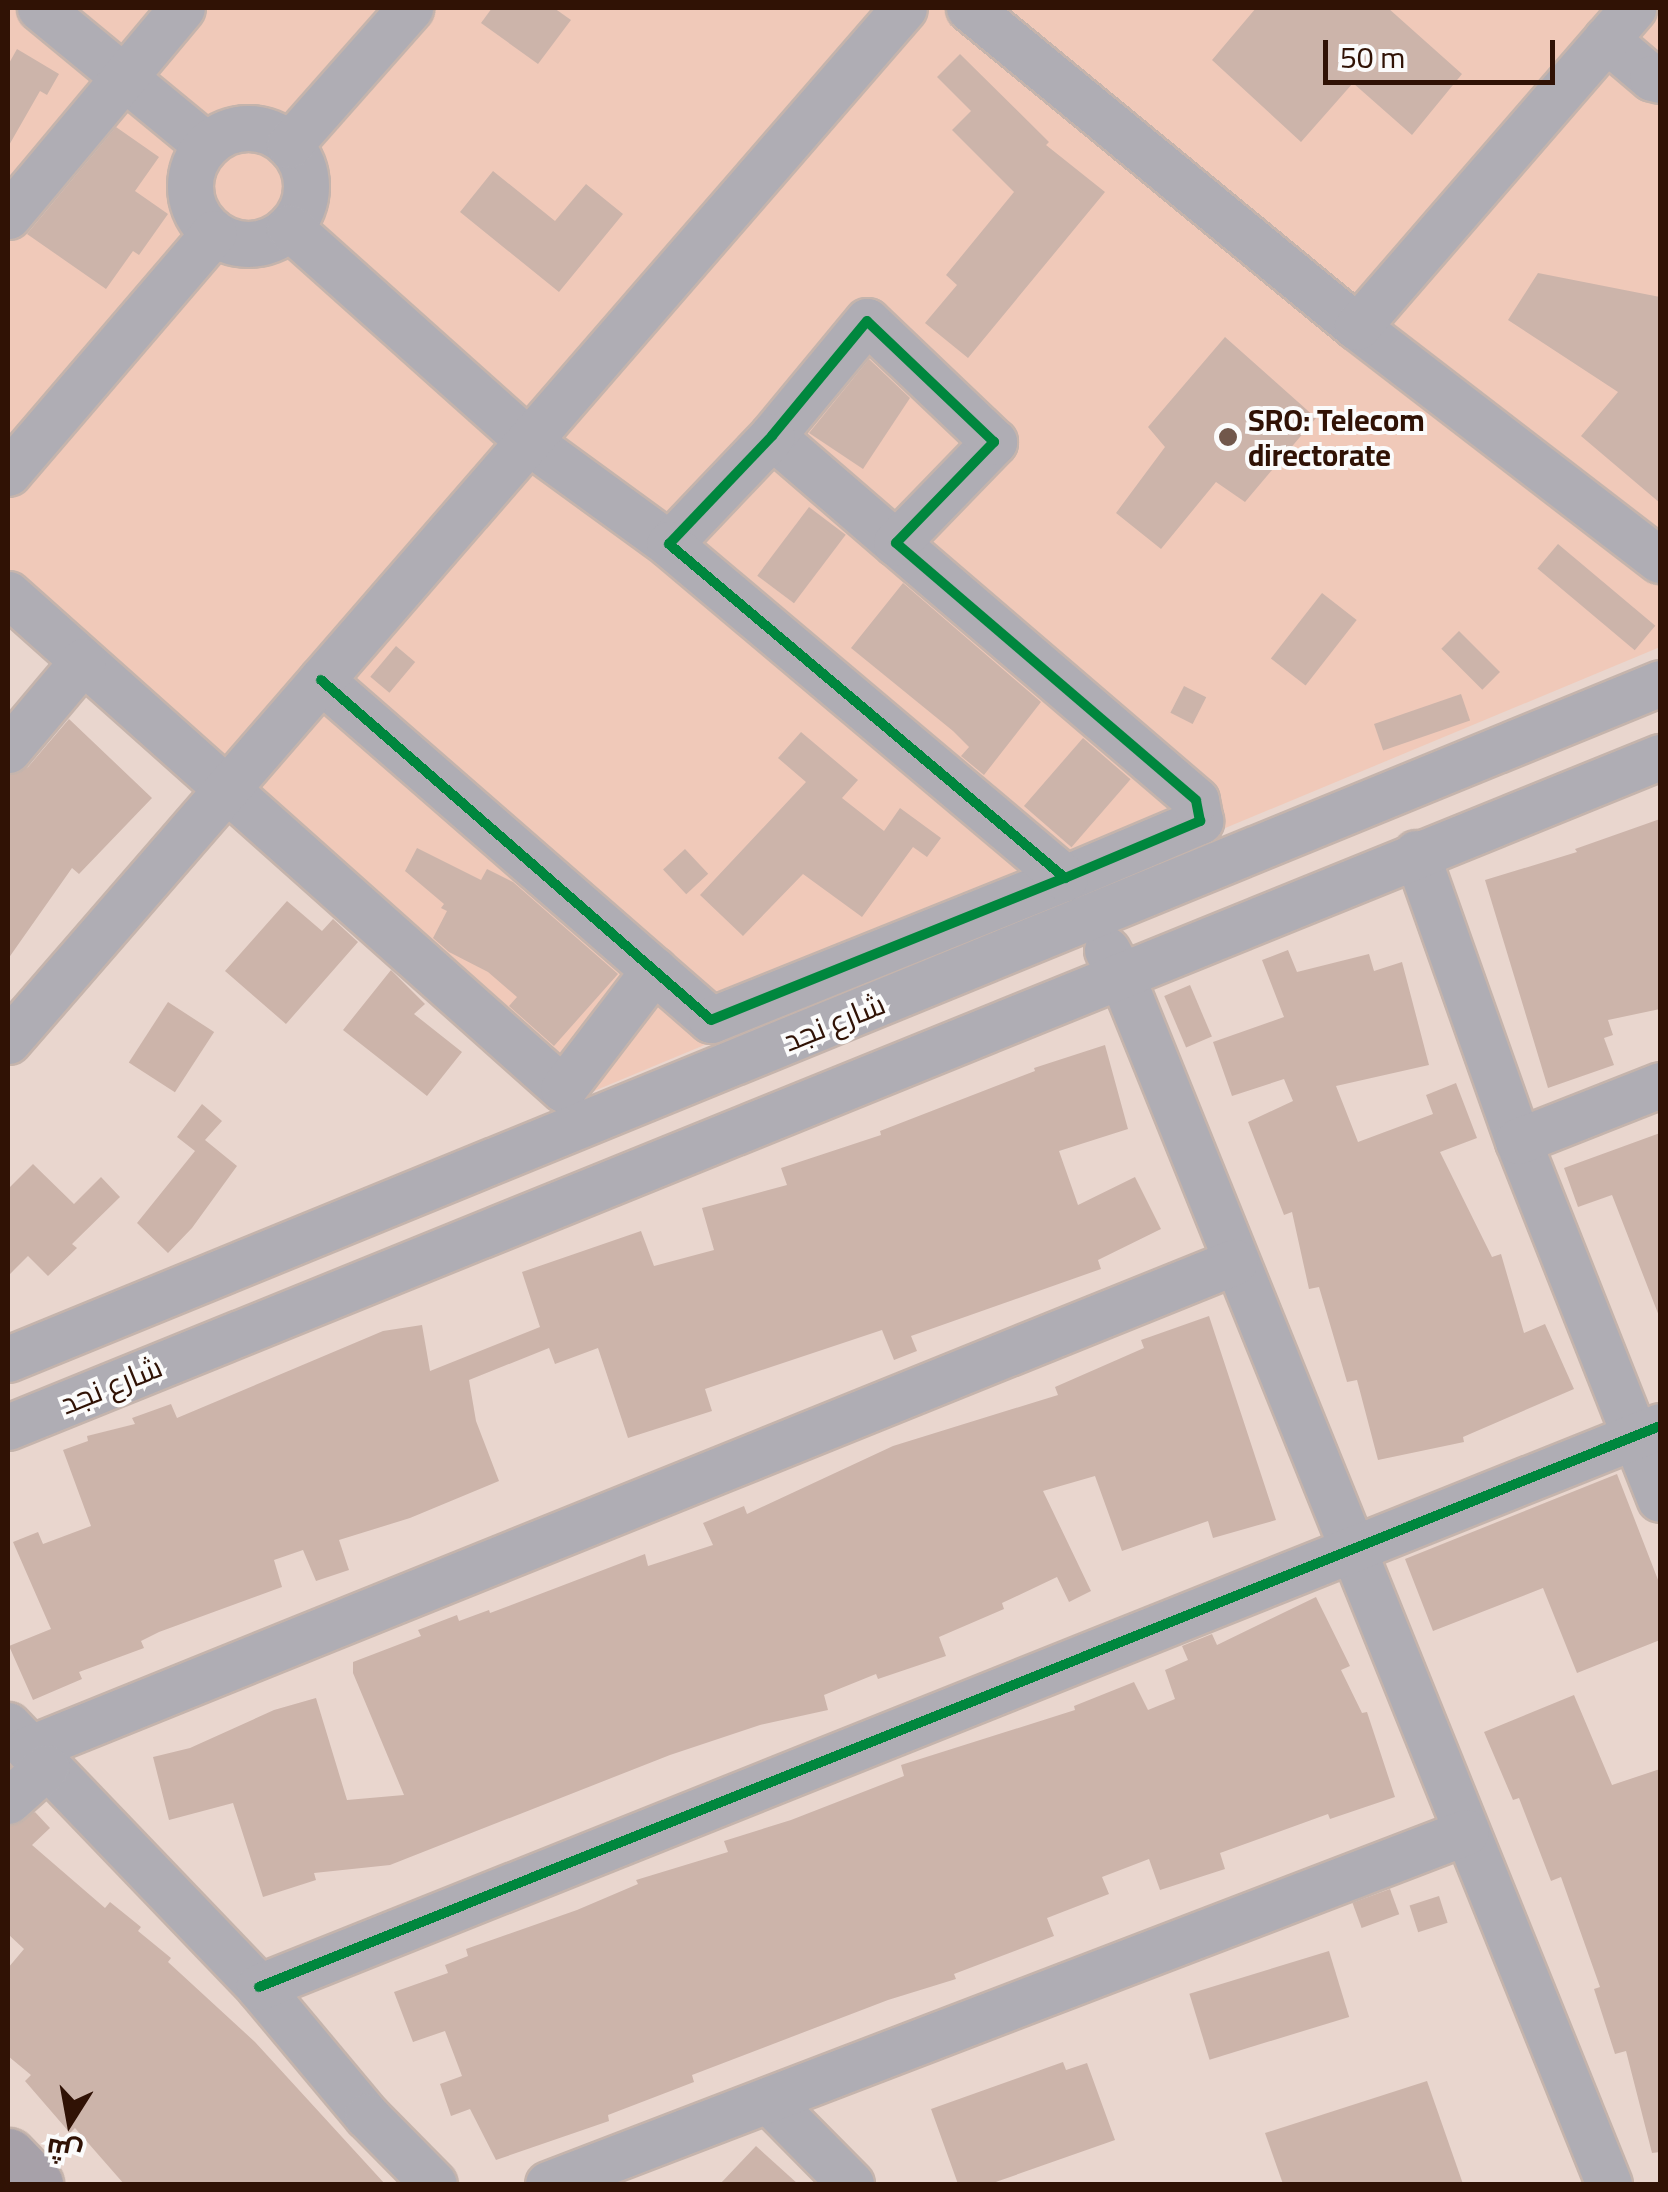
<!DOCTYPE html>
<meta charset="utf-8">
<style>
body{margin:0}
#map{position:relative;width:1668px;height:2192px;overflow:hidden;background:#e9d6ce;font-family:Georgia,Cairo,serif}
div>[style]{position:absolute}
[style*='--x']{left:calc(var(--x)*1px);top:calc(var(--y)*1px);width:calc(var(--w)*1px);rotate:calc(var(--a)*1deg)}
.built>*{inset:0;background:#f0c9b9}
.building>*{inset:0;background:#ccb4aa;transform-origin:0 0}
.roads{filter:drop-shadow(2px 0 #c5b4ac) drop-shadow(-2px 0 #c5b4ac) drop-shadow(0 2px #c5b4ac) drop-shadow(0 -2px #c5b4ac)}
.minor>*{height:45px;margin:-22.5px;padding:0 22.5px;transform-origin:22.5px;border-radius:22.5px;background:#afadb4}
.minor>.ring{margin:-22.5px;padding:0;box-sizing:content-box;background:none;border:45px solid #afadb4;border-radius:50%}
.highway>*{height:55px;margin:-27.5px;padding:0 27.5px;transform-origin:27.5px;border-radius:27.5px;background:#a7a1a9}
.cycleway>*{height:10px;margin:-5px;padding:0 5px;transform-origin:5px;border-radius:5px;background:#00873e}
.dots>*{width:28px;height:28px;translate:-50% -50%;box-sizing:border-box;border:5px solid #fbfbfb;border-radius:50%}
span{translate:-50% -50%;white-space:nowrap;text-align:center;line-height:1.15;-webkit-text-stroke:8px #fbfbfb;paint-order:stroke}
.poi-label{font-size:30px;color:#301205;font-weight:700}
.left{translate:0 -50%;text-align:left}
.street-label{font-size:30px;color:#301205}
.frame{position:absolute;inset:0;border:10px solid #301205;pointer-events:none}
.north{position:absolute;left:20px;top:2072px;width:100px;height:100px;-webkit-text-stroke:8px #fbfbfb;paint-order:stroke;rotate:191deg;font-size:28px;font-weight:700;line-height:40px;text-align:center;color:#301205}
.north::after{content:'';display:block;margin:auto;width:35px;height:45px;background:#301205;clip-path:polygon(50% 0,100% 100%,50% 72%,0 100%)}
.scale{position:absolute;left:1323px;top:40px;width:232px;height:45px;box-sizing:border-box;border:5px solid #301205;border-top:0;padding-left:12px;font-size:30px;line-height:35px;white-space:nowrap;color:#301205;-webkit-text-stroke:8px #fbfbfb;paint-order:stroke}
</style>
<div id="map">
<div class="built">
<i style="clip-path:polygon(8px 8px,1660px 8px,1660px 647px,558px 1106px,8px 627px)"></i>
</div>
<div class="building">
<i style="clip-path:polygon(492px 8px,554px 8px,571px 20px,538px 64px,481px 23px)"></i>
<i style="clip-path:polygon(1256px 8px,1388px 8px,1462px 74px,1412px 135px,1353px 83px,1301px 142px,1212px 60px)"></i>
<i style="clip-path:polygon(17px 49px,59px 74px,47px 95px,40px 91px,8px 147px,8px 65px)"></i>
<i style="clip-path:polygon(960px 54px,1049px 142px,1046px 145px,1105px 192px,968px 358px,925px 323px,957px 285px,946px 275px,1014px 192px,952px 130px,971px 111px,937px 77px)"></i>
<i style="clip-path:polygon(116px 127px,159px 157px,135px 191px,168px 214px,139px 255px,133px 251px,106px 289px,27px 234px)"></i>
<i style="clip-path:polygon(493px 171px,555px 221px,586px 184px,623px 214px,559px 292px,460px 212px)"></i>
<i style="clip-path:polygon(1538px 273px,1660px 297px,1660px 503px,1581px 436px,1618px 392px,1508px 320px)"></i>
<i style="clip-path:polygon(1225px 337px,1316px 418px,1245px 502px,1216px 482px,1161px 549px,1116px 513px,1165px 447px,1148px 427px)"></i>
<i style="clip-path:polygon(869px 359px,910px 398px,863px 469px,809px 433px)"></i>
<i style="left:809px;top:507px;width:46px;height:86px;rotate:37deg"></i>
<i style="left:1558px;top:544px;width:127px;height:32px;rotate:40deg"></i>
<i style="clip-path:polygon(903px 583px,1041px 702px,984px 775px,961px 756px,969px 747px,953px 731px,851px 648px)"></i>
<i style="left:1322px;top:593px;width:44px;height:83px;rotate:38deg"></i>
<i style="left:1459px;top:631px;width:58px;height:25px;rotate:45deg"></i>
<i style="left:396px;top:646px;width:25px;height:40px;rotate:40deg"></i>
<i style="left:1184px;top:686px;width:25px;height:30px;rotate:27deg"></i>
<i style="left:1461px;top:694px;width:28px;height:92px;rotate:71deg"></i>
<i style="clip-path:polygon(69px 719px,152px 798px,79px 874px,72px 868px,8px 959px,8px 776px,28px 767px)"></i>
<i style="clip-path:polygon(801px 732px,858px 780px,842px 798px,884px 831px,900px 808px,941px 838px,927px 857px,913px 847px,862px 917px,803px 874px,743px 936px,700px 895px,806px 782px,778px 758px)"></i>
<i style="left:1083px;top:738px;width:63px;height:90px;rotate:41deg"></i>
<i style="clip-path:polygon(1660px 819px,1660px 1009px,1608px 1020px,1613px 1035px,1604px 1038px,1614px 1065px,1548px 1088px,1485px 880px,1577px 852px,1575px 849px)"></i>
<i style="clip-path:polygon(417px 848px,481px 880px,487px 869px,513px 882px,618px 974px,554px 1046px,509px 1006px,517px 997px,488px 972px,449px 952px,433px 938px,447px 911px,441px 908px,444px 904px,405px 871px)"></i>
<i style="left:685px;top:849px;width:34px;height:30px;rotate:47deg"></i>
<i style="clip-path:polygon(287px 901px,322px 931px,333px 919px,358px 942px,286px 1024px,225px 971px)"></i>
<i style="clip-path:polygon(1288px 950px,1297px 972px,1369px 954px,1374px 971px,1402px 962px,1429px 1065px,1336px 1086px,1358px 1142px,1433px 1114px,1426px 1095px,1456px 1083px,1477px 1138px,1440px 1152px,1492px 1257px,1501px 1254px,1524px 1333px,1545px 1324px,1574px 1389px,1463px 1437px,1464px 1442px,1378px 1460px,1357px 1380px,1347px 1382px,1319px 1287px,1309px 1289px,1292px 1212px,1284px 1215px,1248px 1122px,1293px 1101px,1284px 1079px,1232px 1096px,1213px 1042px,1284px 1017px,1262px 960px)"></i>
<i style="clip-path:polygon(391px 970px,425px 1004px,414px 1014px,462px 1052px,427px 1096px,343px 1030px)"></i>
<i style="left:1190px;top:985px;width:56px;height:28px;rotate:67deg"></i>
<i style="left:168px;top:1002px;width:55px;height:72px;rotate:33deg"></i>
<i style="clip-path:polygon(1105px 1045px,1128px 1129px,1059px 1151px,1078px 1205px,1135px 1177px,1161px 1229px,1098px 1260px,1101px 1269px,911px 1336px,917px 1351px,894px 1360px,882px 1330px,705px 1389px,712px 1411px,628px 1438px,598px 1348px,555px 1364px,549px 1348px,469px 1380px,476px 1421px,499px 1481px,410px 1518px,339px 1540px,349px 1570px,316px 1581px,303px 1550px,274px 1560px,282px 1587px,159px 1632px,141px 1641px,144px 1648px,79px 1672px,82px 1679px,33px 1700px,9px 1646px,51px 1629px,13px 1542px,38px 1532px,43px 1544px,91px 1526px,63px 1450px,88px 1441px,87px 1436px,135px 1424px,132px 1418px,171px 1404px,177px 1418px,383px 1331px,422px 1325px,430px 1371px,540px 1327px,522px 1272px,641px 1231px,654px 1266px,714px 1250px,702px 1208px,787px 1185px,781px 1168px,881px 1135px,880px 1131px,1035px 1071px,1034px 1068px)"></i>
<i style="clip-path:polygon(202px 1104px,222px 1121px,205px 1140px,237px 1166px,192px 1228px,168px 1253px,137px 1223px,195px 1151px,177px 1137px)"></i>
<i style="clip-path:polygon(1660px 1133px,1660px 1315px,1659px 1316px,1612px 1195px,1578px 1207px,1564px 1168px)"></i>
<i style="clip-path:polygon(33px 1164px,74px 1204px,101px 1177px,120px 1197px,72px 1244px,77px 1248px,48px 1276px,28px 1256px,8px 1276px,8px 1189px)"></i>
<i style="clip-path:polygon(1209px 1316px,1276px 1520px,1213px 1538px,1208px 1521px,1122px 1551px,1095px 1476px,1043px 1491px,1091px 1591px,1069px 1602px,1057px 1577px,1002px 1603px,1004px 1609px,939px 1637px,946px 1656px,878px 1679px,876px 1674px,824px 1695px,828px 1710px,760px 1725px,670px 1755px,390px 1865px,314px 1873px,316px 1880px,263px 1897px,233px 1803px,169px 1820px,153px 1757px,190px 1748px,274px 1710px,316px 1698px,347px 1800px,404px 1795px,353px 1673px,353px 1662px,421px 1636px,418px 1630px,457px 1615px,459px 1621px,489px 1610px,490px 1613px,645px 1554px,648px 1566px,713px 1545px,703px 1523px,744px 1506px,747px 1514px,893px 1446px,1058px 1395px,1055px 1387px,1144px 1348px,1141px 1340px)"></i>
<i style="clip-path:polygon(1617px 1474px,1660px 1585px,1660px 1640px,1577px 1673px,1543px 1588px,1433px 1631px,1405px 1559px)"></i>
<i style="clip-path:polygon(1316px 1597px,1350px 1666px,1341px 1670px,1362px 1713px,1367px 1712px,1395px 1797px,1330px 1819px,1328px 1814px,1220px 1853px,1225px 1869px,1160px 1890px,1149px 1859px,1102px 1877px,1109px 1894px,1047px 1918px,1054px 1936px,954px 1974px,956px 1979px,888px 2000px,692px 2075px,694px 2082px,608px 2115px,609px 2121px,496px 2160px,470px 2109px,451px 2116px,440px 2084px,462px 2076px,445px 2031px,413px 2042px,394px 1992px,448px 1973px,445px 1965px,468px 1956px,466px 1949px,577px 1910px,638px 1884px,636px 1880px,728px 1852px,724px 1841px,791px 1820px,904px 1776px,901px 1765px,1075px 1710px,1074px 1706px,1134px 1682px,1148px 1710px,1175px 1699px,1165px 1670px,1188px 1660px,1182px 1646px,1212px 1634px,1217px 1645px)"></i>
<i style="clip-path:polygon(1574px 1695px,1612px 1785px,1660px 1769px,1660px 2152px,1652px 2153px,1626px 2051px,1615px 2054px,1594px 1989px,1600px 1987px,1561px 1877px,1551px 1881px,1519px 1798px,1513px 1800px,1484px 1732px)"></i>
<i style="clip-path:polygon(35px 1812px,50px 1828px,32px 1845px,105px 1908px,110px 1902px,141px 1927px,138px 1931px,171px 1958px,168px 1962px,255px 2042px,385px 2184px,124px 2184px,75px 2128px,70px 2133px,25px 2081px,31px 2075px,8px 2056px,8px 1968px,24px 1949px,8px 1934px,8px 1826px)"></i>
<i style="left:1390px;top:1889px;width:27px;height:40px;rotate:70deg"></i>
<i style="left:1439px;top:1896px;width:28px;height:31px;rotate:72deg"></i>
<i style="left:1329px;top:1951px;width:69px;height:146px;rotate:73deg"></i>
<i style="clip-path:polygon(1063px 2062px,1066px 2070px,1087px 2063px,1115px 2140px,990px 2184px,958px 2184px,931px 2109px)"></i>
<i style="clip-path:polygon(1427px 2081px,1463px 2184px,1283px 2184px,1265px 2133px)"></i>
<i style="clip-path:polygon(756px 2146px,798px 2184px,720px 2184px)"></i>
</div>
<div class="roads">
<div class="minor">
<i style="--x:40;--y:8;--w:215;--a:39.5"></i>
<i style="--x:969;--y:8;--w:502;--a:39.43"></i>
<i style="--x:1357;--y:327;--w:382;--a:37.6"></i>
<i style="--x:1606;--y:39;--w:60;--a:40.3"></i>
<i style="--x:1652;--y:78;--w:8;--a:14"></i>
<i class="ring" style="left:190px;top:128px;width:71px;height:71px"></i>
<i style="--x:289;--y:145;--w:183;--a:-48.5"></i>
<i style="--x:8;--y:216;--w:271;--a:-50.1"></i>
<i style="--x:289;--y:227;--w:321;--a:41.8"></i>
<i style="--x:528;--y:441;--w:175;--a:36.1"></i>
<i style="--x:1357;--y:327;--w:422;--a:-49.1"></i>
<i style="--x:772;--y:436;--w:164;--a:40.8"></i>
<i style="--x:8;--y:473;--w:316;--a:-49.4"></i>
<i style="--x:8;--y:594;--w:744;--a:41.73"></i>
<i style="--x:563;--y:1089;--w:150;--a:-52.6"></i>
<i style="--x:321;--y:680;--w:517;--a:41.08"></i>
<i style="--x:711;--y:1020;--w:381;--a:-21.9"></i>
<i style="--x:1065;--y:878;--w:147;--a:-22.9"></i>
<i style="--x:1200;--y:821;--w:21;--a:-101"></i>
<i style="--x:1196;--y:800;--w:395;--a:-139.4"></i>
<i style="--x:896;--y:543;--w:141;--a:-45.9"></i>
<i style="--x:994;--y:442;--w:175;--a:-136.4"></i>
<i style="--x:867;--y:321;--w:149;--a:129.6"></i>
<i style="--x:772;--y:436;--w:149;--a:133.6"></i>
<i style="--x:669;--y:544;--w:518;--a:40.15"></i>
<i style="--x:8;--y:750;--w:116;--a:-49.9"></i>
<i style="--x:1416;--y:853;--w:306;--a:70.5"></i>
<i style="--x:1518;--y:1141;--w:385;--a:68.4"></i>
<i style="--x:1107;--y:950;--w:29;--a:61"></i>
<i style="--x:1121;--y:975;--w:1304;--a:68.02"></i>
<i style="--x:8;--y:1041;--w:1367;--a:-49.06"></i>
<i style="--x:1518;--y:1141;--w:153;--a:-21.5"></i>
<i style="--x:8;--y:1359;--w:1785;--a:-22.25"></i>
<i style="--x:8;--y:1427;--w:1783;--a:-22.08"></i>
<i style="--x:8;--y:1725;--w:363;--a:46.2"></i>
<i style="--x:259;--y:1987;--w:168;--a:50.1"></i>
<i style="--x:367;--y:2116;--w:95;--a:45.4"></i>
<i style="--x:28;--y:1749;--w:1301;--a:-21.99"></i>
<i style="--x:8;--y:1801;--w:51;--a:-41.8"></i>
<i style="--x:259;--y:1987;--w:1509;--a:-21.82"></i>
<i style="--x:768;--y:2100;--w:118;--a:45.3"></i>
<i style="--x:548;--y:2184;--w:983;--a:-20.98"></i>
</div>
<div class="highway">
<i style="--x:8;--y:2156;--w:39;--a:46"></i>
</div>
</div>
<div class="cycleway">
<i style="--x:321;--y:680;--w:517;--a:41.08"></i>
<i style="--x:711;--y:1020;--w:381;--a:-21.9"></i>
<i style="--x:1065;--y:878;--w:147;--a:-22.9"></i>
<i style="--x:1200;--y:821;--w:21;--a:-101"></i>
<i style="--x:1196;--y:800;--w:395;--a:-139.4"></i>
<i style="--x:896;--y:543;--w:141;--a:-45.9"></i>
<i style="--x:994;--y:442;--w:175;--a:-136.4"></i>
<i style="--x:867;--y:321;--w:149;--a:129.6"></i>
<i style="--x:772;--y:436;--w:149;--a:133.6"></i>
<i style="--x:669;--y:544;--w:518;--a:40.15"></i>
<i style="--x:259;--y:1987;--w:1509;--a:-21.82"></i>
</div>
<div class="dots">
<i style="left:1228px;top:437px;background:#71574b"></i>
</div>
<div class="poi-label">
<span class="left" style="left:1248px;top:437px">SRO: Telecom<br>directorate</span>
</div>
<div class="street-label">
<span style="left:834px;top:1022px;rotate:-22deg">شارع نجد</span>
<span style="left:111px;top:1385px;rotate:-22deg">شارع نجد</span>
</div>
<div class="frame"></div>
<div class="north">ش</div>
<div class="scale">50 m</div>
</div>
